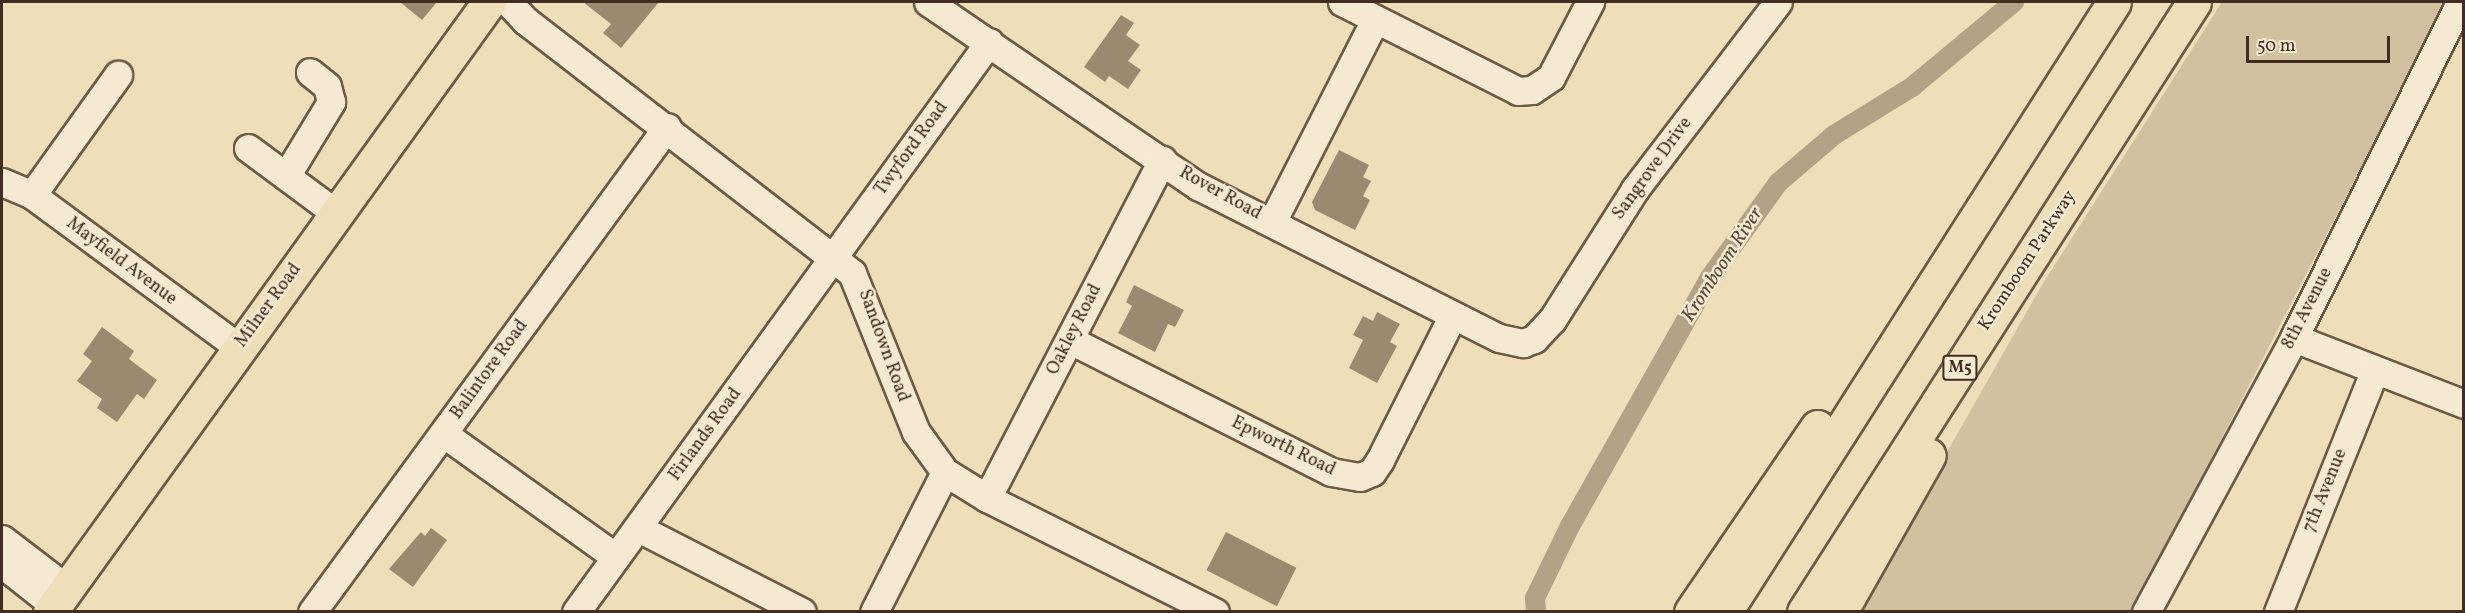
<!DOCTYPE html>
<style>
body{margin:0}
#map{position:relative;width:2465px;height:613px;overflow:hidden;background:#eedfb8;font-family:Vollkorn,serif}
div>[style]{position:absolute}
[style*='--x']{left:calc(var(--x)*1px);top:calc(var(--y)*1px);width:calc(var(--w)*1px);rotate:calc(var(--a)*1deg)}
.green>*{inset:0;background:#d1c19e}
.canal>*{height:20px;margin:-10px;padding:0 10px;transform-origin:10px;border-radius:10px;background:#b3a285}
.building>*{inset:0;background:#9b8a70;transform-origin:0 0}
.roads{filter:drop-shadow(2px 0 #6c5a47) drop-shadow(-2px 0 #6c5a47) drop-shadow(0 2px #6c5a47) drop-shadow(0 -2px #6c5a47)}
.minor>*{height:27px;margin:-13.5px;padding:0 13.5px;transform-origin:13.5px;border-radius:13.5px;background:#f4ead1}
.major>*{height:33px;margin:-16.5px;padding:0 16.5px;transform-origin:16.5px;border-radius:16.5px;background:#eedfb8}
.highway>*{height:33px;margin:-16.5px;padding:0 16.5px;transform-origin:16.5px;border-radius:16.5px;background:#eedfb8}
span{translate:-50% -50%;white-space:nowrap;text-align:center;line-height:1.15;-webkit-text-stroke:5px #f4ead1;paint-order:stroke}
.shield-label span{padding:2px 4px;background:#f4ead1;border:2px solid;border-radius:4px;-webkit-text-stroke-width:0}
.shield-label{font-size:16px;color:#412d21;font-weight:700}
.street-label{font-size:18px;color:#412d21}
.water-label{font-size:20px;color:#5e4a3a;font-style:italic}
.frame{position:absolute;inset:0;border:3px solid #412d21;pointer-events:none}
.scale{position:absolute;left:2246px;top:36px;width:144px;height:27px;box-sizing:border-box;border:3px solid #412d21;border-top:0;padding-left:8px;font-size:18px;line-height:21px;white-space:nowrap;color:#412d21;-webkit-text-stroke:4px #f4ead1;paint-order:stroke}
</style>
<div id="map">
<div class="green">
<i style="clip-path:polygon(2222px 2px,2446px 2px,2133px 611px,1856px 612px,2042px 285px)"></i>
</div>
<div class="canal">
<i style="--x:1536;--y:612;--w:14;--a:-94"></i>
<i style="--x:1535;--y:598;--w:80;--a:-64.1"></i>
<i style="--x:1570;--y:526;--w:287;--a:-60.6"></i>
<i style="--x:1711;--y:276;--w:115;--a:-54.2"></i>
<i style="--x:1778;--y:183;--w:74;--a:-40.6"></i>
<i style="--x:1834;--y:135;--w:92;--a:-31.6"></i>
<i style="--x:1912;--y:87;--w:133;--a:-39.8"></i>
</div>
<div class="building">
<i style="clip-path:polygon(400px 2px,437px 2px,422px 20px)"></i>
<i style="clip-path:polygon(583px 2px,659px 2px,621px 48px,603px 33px,611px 24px)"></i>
<i style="clip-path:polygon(1121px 15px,1134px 23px,1126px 35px,1140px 45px,1128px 61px,1141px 70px,1128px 89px,1109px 76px,1105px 82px,1084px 67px)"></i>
<i style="clip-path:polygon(1339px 150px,1369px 165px,1363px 177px,1371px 181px,1363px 196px,1370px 200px,1355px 230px,1315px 210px,1312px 202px)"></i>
<i style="clip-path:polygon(1134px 285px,1184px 310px,1175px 327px,1168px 324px,1155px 352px,1118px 333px,1132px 306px,1126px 302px)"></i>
<i style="clip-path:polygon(1377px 312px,1400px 324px,1390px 342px,1397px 346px,1377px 383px,1349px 368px,1363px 340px,1353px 335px,1363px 316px,1373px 321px)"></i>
<i style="clip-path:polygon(102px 327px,134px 351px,129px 359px,157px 380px,144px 399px,137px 394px,117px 422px,97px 408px,102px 399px,77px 381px,92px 361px,83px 354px)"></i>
<i style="clip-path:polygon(431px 528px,447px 540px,413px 587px,389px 569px,421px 532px,425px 536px)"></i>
<i style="left:1226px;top:532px;width:79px;height:43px;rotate:27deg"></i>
</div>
<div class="roads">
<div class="minor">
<i style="--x:508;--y:2;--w:26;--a:47"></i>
<i style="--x:526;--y:21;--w:412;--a:37.7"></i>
<i style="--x:852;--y:273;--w:171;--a:68.1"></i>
<i style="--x:916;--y:432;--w:49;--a:54.1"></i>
<i style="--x:945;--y:472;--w:49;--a:31.8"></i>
<i style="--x:987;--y:498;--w:255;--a:26.6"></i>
<i style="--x:928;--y:2;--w:327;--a:34.3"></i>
<i style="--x:1198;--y:186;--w:337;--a:26.8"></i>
<i style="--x:1499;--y:338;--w:25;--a:12"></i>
<i style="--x:1523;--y:343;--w:12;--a:-20"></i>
<i style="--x:1534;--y:339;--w:26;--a:-47"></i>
<i style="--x:1552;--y:320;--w:155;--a:-57.6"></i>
<i style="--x:1635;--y:189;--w:235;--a:-52.6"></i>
<i style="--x:1342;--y:2;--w:197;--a:26.8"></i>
<i style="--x:1518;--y:91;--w:14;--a:-4"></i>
<i style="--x:1532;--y:90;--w:23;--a:-34"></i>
<i style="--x:1551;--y:77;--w:85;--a:-62.5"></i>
<i style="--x:248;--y:148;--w:109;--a:36.5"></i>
<i style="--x:286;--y:176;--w:87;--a:-58.7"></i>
<i style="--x:331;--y:102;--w:16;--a:-104"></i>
<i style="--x:327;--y:86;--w:22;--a:-141"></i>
<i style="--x:2;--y:182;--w:33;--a:23"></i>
<i style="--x:32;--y:195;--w:256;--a:36.4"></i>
<i style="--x:32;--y:195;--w:148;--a:-54.4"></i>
<i style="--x:1272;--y:222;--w:227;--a:-63"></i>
<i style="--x:2294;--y:338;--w:182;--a:21.2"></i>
<i style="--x:1070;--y:340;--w:292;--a:26.8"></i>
<i style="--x:1331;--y:472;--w:29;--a:10"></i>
<i style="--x:1360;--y:477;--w:13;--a:-23"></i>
<i style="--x:1372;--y:472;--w:14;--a:-56"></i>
<i style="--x:1380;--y:460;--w:162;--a:-63.3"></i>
<i style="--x:444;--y:434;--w:211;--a:35.6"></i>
<i style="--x:987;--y:498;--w:381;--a:-62.6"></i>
<i style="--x:638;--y:528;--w:184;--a:27.1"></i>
<i style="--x:2;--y:539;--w:81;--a:37.4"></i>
<i style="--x:2;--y:564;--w:66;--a:38.3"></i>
<i style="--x:312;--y:612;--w:601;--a:-53.8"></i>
<i style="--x:576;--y:612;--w:704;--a:-54.07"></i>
<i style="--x:874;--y:612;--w:157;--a:-63.1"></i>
<i style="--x:2146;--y:612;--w:311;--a:-61.6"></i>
<i style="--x:2294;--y:338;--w:375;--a:-63.7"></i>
<i style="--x:2278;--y:612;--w:261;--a:-68.2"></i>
</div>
<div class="major">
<i style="--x:50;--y:612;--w:752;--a:-54.26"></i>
</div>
<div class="highway">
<i style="--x:1691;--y:612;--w:224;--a:-55.7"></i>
<i style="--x:1725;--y:612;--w:723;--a:-57.47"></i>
<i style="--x:1804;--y:612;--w:724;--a:-57.41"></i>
<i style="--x:1840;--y:612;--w:180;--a:-60.5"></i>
</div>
</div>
<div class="shield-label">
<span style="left:1960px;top:368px">M5</span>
</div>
<div class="street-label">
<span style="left:912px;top:149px;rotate:-54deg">Twyford Road</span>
<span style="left:1653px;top:169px;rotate:-54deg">Sangrove Drive</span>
<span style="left:1220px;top:194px;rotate:29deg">Rover Road</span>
<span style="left:2028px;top:261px;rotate:-57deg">Kromboom Parkway</span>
<span style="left:121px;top:262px;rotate:37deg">Mayfield Avenue</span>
<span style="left:269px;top:306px;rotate:-54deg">Milner Road</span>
<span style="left:2308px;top:309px;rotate:-63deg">8th Avenue</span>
<span style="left:1075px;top:330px;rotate:-63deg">Oakley Road</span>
<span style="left:883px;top:346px;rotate:70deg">Sandown Road</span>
<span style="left:490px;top:370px;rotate:-54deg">Balintore Road</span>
<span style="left:706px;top:435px;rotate:-54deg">Firlands Road</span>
<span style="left:1283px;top:447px;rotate:26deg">Epworth Road</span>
<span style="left:2326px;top:491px;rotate:-68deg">7th Avenue</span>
</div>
<div class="water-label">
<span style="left:1723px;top:265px;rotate:-57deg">Kromboom River</span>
</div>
<div class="frame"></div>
<div class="scale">50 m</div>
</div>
